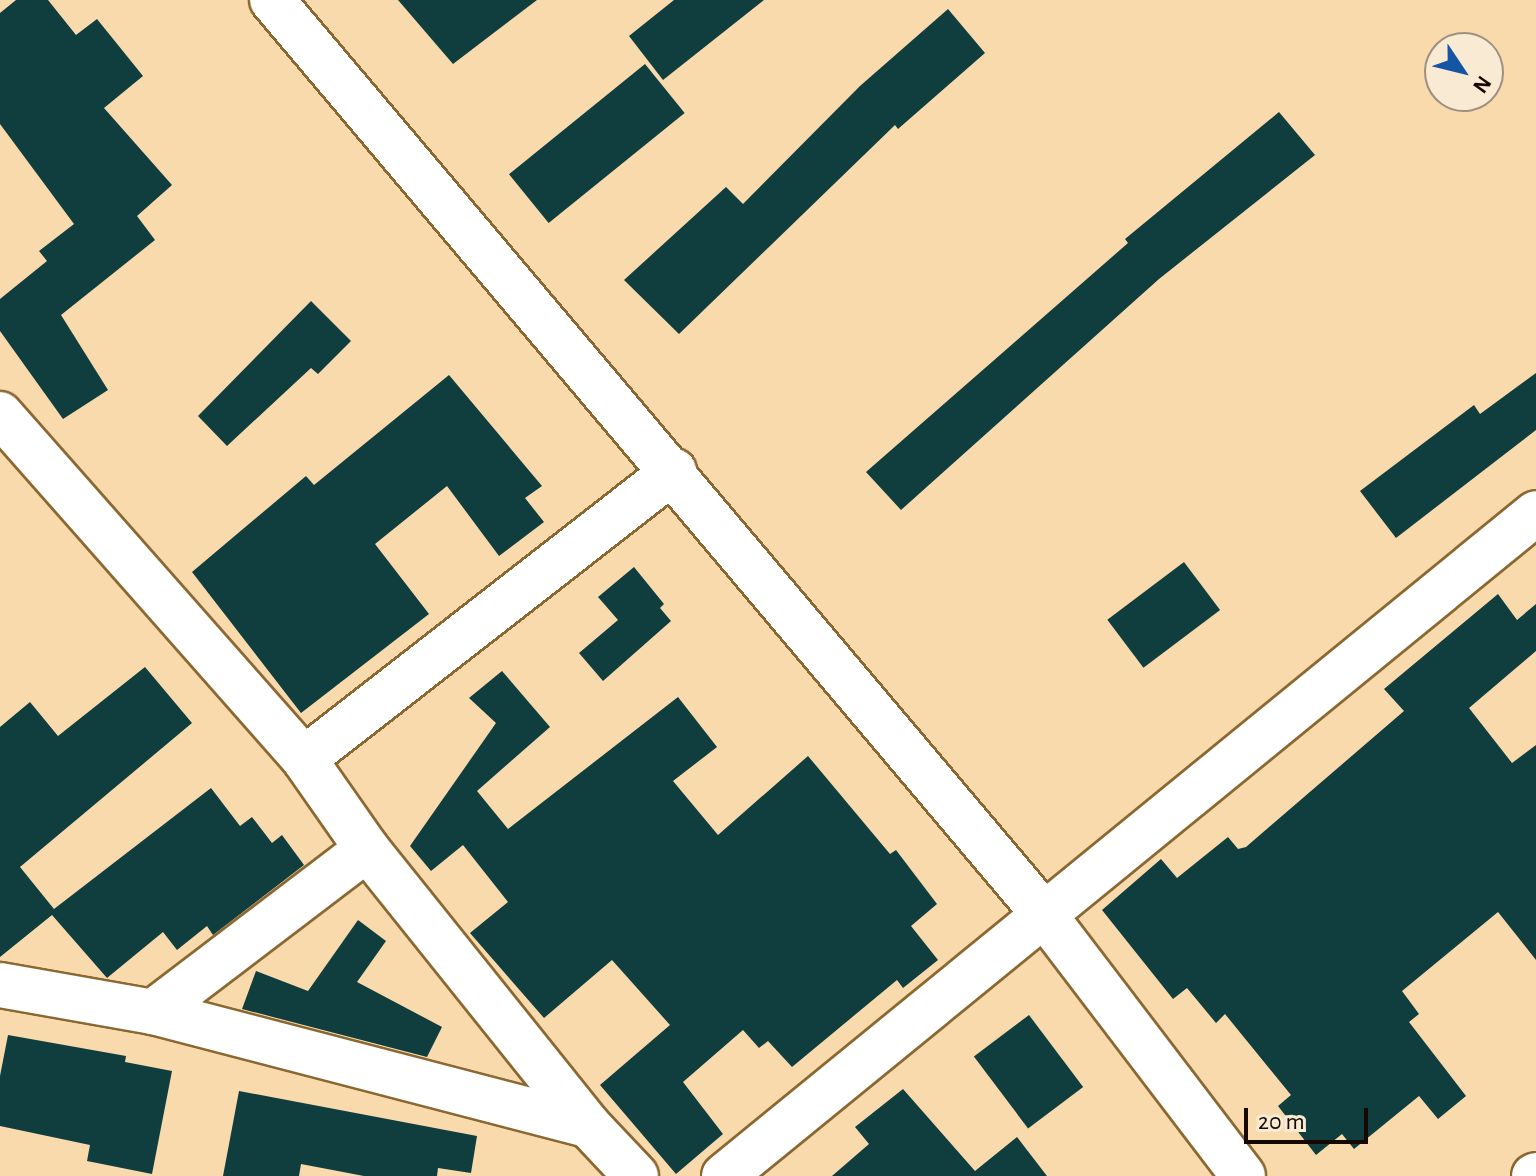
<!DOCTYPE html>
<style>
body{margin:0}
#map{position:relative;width:1536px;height:1176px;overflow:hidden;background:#f9daad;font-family:"Alegreya Sans",sans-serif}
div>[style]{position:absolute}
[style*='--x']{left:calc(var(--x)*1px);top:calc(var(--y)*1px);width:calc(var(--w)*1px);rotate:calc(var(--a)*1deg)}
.building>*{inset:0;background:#103d3e;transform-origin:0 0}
.roads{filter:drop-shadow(2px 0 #8b6831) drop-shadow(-2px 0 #8b6831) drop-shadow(0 2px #8b6831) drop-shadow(0 -2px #8b6831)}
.minor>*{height:44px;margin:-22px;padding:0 22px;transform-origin:22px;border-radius:22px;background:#fff}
.tertiary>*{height:44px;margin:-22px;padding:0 22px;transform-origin:22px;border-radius:22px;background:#fff}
span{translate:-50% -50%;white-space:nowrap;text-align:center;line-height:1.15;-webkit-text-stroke:8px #f9ead3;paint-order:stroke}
.north{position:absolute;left:1424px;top:32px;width:80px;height:80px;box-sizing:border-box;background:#f9ead3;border:2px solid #9e907f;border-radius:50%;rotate:125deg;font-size:22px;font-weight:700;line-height:32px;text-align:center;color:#150800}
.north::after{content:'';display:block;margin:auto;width:28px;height:36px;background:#1555a5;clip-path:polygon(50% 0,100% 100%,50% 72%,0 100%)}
.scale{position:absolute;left:1244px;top:1108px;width:124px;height:36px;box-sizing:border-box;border:4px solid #150800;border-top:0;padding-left:10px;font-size:24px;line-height:28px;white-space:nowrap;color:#150800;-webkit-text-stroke:6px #f9ead3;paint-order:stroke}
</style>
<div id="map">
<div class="building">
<i style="clip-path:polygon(16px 0,48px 0,76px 35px,97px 19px,143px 76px,104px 108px,172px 185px,137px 216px,155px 240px,61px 315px,108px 390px,63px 419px,0 331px,0 299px,47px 261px,39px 251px,74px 224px,0 124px,0 13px)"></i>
<i style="clip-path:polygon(398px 0,537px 0,453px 64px)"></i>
<i style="clip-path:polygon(674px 0,764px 0,663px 80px,629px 36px)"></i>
<i style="clip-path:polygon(948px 9px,985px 53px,898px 129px,895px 125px,679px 334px,624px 280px,726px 187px,743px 204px,860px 86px)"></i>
<i style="left:645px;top:64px;width:63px;height:175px;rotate:51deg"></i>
<i style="clip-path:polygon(1279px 112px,1315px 155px,1159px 279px,901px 510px,866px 472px,1128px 243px,1125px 239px)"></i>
<i style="clip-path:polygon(311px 301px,351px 341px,318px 374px,311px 368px,227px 446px,198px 416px)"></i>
<i style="clip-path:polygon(1536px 373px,1536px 430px,1396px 538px,1360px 491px,1474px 405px,1480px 414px)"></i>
<i style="clip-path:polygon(449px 375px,542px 486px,525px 498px,544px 522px,499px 556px,447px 486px,375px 544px,429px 614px,301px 713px,192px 572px,306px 476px,314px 485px)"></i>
<i style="left:1184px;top:562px;width:60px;height:96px;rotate:53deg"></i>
<i style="clip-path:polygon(634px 567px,664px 604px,660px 608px,671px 621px,603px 681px,579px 653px,618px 620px,598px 597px)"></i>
<i style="clip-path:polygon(1498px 594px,1517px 620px,1536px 604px,1536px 651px,1469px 708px,1512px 763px,1536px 745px,1536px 960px,1498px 912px,1402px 991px,1419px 1014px,1409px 1022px,1466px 1096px,1438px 1119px,1419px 1096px,1354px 1149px,1342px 1134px,1316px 1155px,1278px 1106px,1291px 1095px,1225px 1014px,1216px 1023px,1187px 988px,1173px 999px,1102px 910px,1161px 859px,1177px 878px,1228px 837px,1238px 849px,1246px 847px,1404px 711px,1384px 689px)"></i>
<i style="clip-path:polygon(145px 667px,192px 723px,20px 867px,54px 909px,211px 788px,240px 826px,252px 817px,272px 843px,282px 835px,304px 865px,213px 935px,207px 926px,177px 950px,163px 932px,107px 978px,52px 915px,0 957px,0 727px,30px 702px,58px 736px)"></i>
<i style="clip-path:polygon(502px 671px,550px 727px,477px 791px,508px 829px,678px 697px,717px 747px,673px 781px,718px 835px,808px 756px,890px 854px,896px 850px,937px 904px,911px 926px,938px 960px,903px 988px,897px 980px,792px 1067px,768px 1041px,759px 1048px,743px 1030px,683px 1082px,723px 1134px,676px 1174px,600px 1085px,670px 1025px,612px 960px,544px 1018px,470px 933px,508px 902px,463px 845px,431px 871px,410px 846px,496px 723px,469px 698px)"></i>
<i style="clip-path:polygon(358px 920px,386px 941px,357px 982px,442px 1027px,427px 1057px,242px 1009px,256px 971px,308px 991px)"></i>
<i style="left:1029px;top:1015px;width:90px;height:69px;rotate:53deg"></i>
<i style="clip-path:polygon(8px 1035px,126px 1056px,125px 1062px,172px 1071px,152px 1174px,87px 1161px,90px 1145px,0 1126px,0 1076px)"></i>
<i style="clip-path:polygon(903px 1089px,975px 1171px,1017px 1137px,1047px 1176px,832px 1176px,869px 1144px,855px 1127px)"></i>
<i style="clip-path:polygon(239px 1091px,477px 1136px,471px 1173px,438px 1168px,437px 1176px,364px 1176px,301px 1164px,299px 1176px,223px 1176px)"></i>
</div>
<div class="roads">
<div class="minor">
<i style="--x:272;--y:0;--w:1195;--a:49.82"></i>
<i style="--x:1043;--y:913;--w:330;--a:52.7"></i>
<i style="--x:0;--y:414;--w:460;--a:48.6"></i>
<i style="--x:304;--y:759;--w:110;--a:55"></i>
<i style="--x:367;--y:849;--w:354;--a:51.3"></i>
<i style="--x:588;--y:1125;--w:70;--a:46.7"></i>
<i style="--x:304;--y:759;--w:469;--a:-37.9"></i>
<i style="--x:0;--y:985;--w:155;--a:10"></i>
<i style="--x:153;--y:1012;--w:449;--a:14.6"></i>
<i style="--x:153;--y:1012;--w:269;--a:-37.3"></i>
<i style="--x:724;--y:1176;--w:1048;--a:-39.23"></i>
</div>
<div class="tertiary">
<i style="--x:1534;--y:1176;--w:2;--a:-27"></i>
</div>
</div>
<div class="north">N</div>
<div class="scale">20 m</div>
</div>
